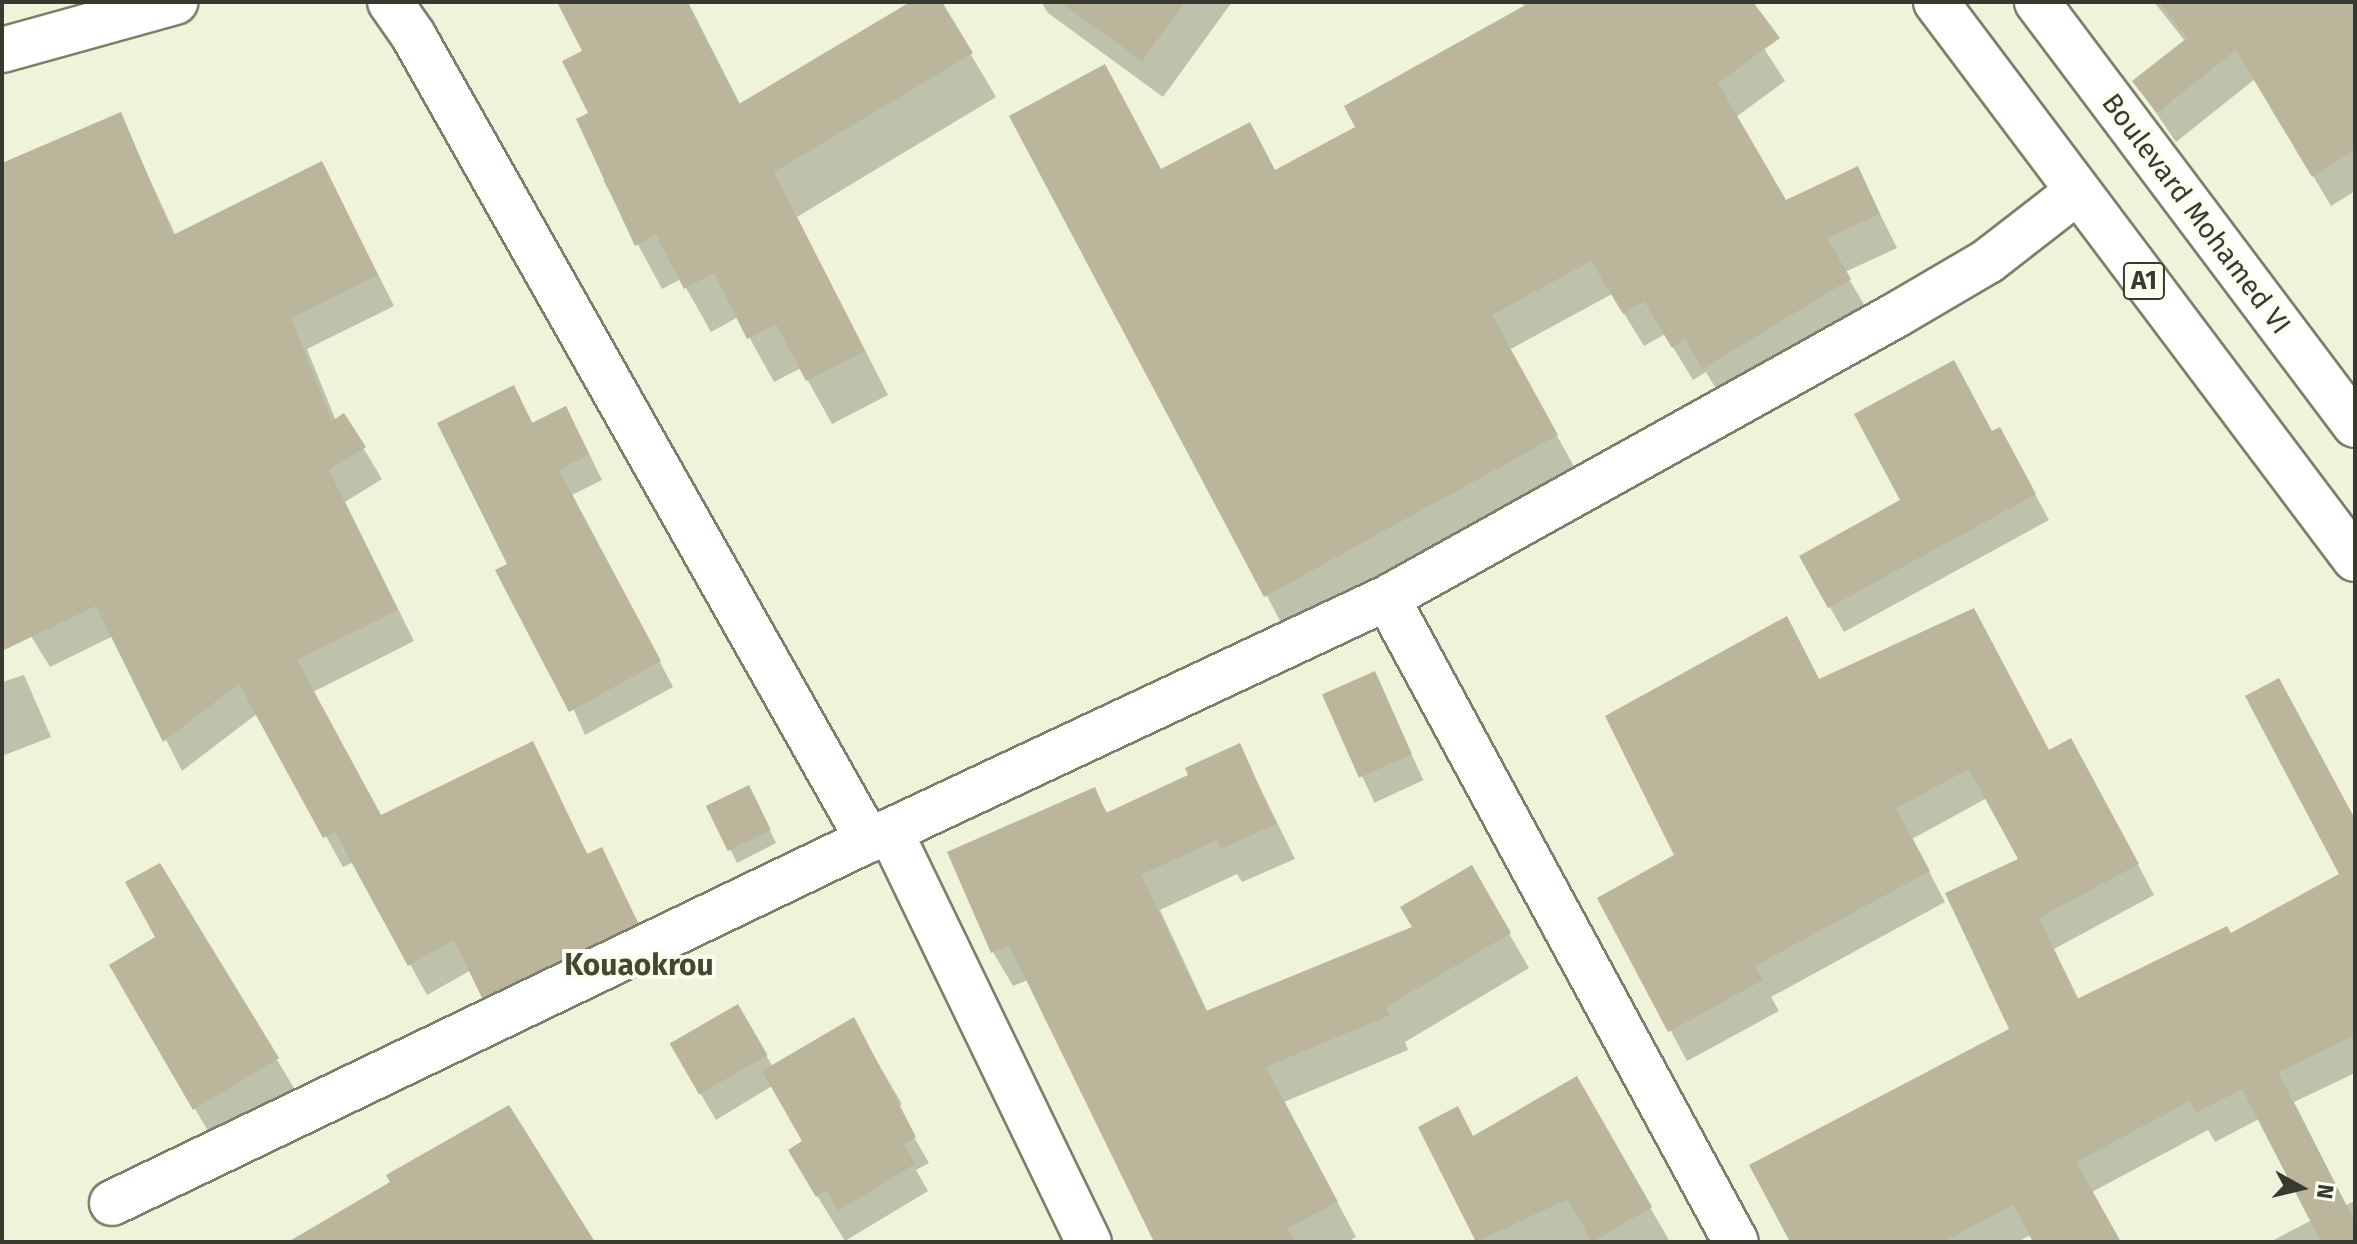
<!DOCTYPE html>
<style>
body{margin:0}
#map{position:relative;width:2357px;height:1244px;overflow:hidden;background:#eef3d9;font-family:"Fira Sans",sans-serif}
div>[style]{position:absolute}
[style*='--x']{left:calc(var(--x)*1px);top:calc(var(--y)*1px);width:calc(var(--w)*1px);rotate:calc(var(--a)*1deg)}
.shadow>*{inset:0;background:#0003;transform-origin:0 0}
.building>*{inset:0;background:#bbb59c;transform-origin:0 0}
.roads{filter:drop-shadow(2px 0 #7c8069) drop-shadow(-2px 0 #7c8069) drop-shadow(0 2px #7c8069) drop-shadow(0 -2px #7c8069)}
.minor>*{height:44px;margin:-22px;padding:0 22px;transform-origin:22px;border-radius:22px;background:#fff}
.primary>*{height:44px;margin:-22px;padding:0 22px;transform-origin:22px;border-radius:22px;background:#fff}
span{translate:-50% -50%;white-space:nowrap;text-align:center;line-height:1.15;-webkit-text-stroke:8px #fcffef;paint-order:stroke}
.shield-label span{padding:2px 6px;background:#fcffef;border:2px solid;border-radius:6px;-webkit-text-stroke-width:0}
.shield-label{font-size:26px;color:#383a30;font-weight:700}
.street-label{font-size:28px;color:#383a30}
.neighbourhood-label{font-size:30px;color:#444732;font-weight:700}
.frame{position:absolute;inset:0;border:4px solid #383a30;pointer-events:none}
.north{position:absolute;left:2261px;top:1148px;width:80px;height:80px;-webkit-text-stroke:6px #fcffef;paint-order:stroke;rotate:98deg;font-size:22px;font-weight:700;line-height:32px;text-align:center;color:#383a30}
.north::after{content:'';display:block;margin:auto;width:28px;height:36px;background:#383a30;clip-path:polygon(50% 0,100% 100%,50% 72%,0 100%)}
</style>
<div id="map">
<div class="shadow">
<i style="clip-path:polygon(559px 2px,688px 2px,741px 106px,914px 2px,940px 2px,996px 97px,797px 217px,888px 395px,832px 424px,801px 368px,774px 382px,738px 317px,711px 332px,681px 279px,662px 289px,603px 180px,608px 177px,590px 113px,585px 52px)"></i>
<i style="clip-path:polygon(1041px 2px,1232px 2px,1163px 97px,1048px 13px)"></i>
<i style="clip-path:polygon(1519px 2px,1734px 2px,1785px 81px,1736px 117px,1785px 202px,1857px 168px,1897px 248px,1845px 272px,1869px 313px,1723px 401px,1706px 372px,1693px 380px,1665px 334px,1644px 346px,1612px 294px,1509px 350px,1576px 470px,1285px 630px,1012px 117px,1162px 171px,1276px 172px,1358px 128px,1526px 7px)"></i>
<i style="clip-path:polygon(2154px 2px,2355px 2px,2355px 191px,2331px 206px,2255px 79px,2176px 142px,2135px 82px,2185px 41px)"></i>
<i style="clip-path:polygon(120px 115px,176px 236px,322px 163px,394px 306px,307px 349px,336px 421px,344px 416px,382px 479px,345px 502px,414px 641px,313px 692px,381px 817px,532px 744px,588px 855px,601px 849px,654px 954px,501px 1027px,471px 970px,427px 995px,354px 862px,343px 867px,258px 713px,182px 771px,113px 636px,50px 667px,2px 589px,2px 167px)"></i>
<i style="clip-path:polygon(527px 412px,533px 424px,579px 433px,602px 480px,572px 495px,673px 687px,585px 735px,510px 565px)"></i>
<i style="clip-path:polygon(1992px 434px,2014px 455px,2049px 520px,1844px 632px,1801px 556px,1903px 501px)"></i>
<i style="clip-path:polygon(1787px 618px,1820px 681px,2049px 752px,2088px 770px,2154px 895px,2054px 949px,2079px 1000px,2355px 890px,2355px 1073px,2294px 1102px,2346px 1205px,2355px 1201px,2355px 1242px,2270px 1242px,2312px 1220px,2259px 1119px,2215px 1142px,2208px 1130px,2092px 1192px,2120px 1242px,2035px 1242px,2031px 1235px,2017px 1242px,1792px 1242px,2012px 1030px,2021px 860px,1987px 798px,1912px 839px,1945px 902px,1771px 997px,1779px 1011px,1687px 1061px,1599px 898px,1677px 856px)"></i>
<i style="left:1374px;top:674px;width:117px;height:54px;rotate:65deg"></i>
<i style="clip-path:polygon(24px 675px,51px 737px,2px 756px,2px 682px)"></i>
<i style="clip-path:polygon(1239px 745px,1295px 859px,1242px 882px,1237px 874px,1160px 910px,1208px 1013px,1415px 928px,1471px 868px,1529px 968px,1405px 1042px,1408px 1050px,1284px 1102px,1356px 1237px,1347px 1242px,1156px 1242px,1028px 980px,1013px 986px,993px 952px,1094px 790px,1108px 814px,1191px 776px)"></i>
<i style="clip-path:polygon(755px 799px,776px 843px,737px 863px,709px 806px)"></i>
<i style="clip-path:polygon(160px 866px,297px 1093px,215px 1143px,111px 965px,158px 938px)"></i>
<i style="clip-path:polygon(737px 1006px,773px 1067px,853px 1020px,902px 1104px,897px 1108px,929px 1163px,916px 1170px,928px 1191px,845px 1241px,805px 1176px,805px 1142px,772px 1086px,716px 1120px,672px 1045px)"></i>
<i style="clip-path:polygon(1576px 1079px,1670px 1242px,1478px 1242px,1421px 1128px,1458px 1109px,1474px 1138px)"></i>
</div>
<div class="building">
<i style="clip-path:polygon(557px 2px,687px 2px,739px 104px,910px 2px,942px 2px,973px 53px,774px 172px,865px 351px,806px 381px,776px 324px,747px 339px,714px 273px,684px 289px,656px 235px,635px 246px,576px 119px,588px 113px,562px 61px,582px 51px)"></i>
<i style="clip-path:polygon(1060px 2px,1185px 2px,1142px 61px)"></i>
<i style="clip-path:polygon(1531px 2px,1753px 2px,1780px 38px,1718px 83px,1786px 200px,1858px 166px,1880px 214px,1827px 238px,1851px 279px,1702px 369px,1685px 339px,1672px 348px,1644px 301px,1623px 314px,1591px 261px,1492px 315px,1558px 435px,1264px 597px,1009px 116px,1105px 64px,1161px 169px,1250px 122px,1275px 170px,1355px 127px,1344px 106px)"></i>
<i style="clip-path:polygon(2159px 2px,2355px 2px,2355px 150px,2312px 177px,2236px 50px,2157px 113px,2132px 81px,2187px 38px)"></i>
<i style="clip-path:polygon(121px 112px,173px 235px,322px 161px,378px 275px,291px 318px,332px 421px,344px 413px,366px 447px,329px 470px,398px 610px,297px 660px,381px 815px,533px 741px,587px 854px,602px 847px,638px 923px,482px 998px,454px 940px,408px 966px,335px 832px,323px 838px,239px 684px,163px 742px,96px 606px,2px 651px,2px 163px)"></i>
<i style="clip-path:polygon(1954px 360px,1992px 431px,2000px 427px,2036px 494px,1828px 608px,1799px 556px,1900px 500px,1854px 414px)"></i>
<i style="clip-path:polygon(514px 385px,532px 423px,566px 406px,589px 454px,559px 470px,661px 661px,569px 712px,495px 570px,507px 564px,437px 423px)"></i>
<i style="clip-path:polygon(1974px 608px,2049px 750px,2071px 738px,2139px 864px,2039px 918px,2077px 999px,2227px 926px,2231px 933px,2339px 874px,2245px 696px,2279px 678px,2355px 819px,2355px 1035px,2278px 1072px,2355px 1222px,2355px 1242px,2321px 1242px,2242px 1089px,2196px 1113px,2190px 1101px,2076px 1162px,2121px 1242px,2033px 1242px,2013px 1205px,1943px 1242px,1790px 1242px,1749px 1165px,2009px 1029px,1945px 893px,2018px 859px,1969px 769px,1896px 808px,1930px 871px,1755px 966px,1763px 980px,1668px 1032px,1597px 898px,1674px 855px,1605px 716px,1787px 616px,1819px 679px)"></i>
<i style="left:1375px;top:671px;width:91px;height:58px;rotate:66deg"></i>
<i style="clip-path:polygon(1240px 743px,1276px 824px,1221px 849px,1217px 840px,1141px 875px,1206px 1011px,1412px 927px,1400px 907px,1472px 865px,1511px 933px,1386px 1007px,1390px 1015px,1266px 1067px,1338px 1202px,1287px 1228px,1295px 1242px,1154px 1242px,1009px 945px,991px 953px,947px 852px,1095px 787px,1106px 813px,1188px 775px,1185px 768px)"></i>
<i style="left:749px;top:785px;width:50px;height:48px;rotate:64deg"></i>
<i style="clip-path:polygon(160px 863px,279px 1058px,193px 1110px,109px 965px,155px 937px,125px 882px)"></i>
<i style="left:738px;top:1004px;width:59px;height:79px;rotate:60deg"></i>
<i style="clip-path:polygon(854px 1017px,916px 1137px,904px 1144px,915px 1164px,838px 1211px,827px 1190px,816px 1197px,788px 1150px,802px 1141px,762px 1071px)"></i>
<i style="clip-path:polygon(1577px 1076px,1652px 1207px,1592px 1242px,1568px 1199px,1476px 1242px,1418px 1127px,1458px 1106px,1473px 1136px)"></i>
<i style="clip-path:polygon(509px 1105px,595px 1242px,288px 1242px,390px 1182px,386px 1175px)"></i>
</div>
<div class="roads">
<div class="minor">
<i style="--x:390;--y:2;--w:40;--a:55.1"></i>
<i style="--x:413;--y:35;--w:925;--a:60.52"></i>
<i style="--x:868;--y:840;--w:24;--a:-22"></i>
<i style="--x:890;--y:831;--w:457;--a:64.2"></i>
<i style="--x:2;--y:50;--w:180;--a:-15.5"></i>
<i style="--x:1387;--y:598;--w:732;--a:61.55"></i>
<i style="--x:890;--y:831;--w:549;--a:-25.12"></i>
<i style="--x:1387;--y:598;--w:582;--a:-29.07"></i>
<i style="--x:1896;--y:315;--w:107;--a:-30.4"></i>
<i style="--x:1988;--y:261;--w:113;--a:-37.8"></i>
<i style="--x:112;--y:1203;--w:839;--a:-25.65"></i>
</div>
<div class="primary">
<i style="--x:1936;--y:2;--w:697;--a:53.05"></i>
<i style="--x:2037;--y:2;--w:529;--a:53.07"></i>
</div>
</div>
<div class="shield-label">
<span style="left:2144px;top:281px">A1</span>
</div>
<div class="street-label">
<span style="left:2196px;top:214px;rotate:53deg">Boulevard Mohamed VI</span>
</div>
<div class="neighbourhood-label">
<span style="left:639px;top:965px">Kouaokrou</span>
</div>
<div class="frame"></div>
<div class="north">N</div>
</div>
